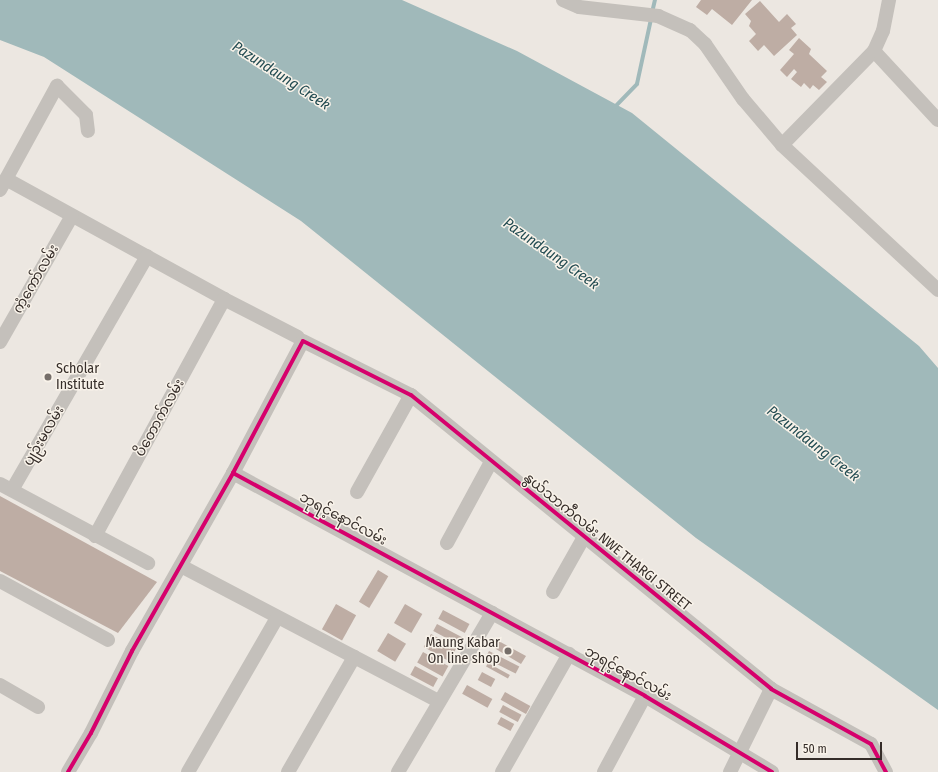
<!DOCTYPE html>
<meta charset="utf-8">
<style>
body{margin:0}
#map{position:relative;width:938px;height:772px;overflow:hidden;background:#ece7e1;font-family:"Fira Sans Condensed","Noto Sans Myanmar",sans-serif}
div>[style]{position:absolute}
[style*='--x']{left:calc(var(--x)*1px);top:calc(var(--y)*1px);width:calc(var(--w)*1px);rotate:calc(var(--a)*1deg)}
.water>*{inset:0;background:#a0b9ba}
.stream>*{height:3.5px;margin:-1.75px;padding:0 1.75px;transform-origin:1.75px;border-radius:1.75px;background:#a0b9ba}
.building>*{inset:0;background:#beada4;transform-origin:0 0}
.minor>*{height:14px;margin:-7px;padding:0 7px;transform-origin:7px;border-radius:7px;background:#c4c0bb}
.cycleway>*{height:4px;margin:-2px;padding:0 2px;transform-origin:2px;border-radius:2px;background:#d6006c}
.dots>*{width:11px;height:11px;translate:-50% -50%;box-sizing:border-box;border:2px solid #f8f2e9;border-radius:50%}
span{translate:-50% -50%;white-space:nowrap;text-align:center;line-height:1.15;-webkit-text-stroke:3px #f8f2e9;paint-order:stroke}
.street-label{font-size:14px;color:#352d29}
.poi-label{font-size:14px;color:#352d29}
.left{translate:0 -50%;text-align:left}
.right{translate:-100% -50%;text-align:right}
.water-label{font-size:15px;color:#234c52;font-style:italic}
.scale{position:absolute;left:796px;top:742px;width:86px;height:18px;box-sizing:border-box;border:2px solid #352d29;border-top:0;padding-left:5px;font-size:12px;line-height:14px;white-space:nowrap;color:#352d29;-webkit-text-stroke:3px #f8f2e9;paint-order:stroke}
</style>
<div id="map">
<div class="water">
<i style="clip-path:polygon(0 0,402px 0,517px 51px,632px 113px,919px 346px,938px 368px,938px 710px,696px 538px,301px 221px,44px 57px,0 40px)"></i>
</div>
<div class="stream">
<i style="--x:652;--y:13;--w:13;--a:-77"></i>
<i style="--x:614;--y:108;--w:33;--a:-46"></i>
<i style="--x:637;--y:84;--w:66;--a:-77.8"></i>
</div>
<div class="building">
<i style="clip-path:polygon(701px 0,752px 0,732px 25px,712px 9px,707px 15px,696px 7px)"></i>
<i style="clip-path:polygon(760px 1px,779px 22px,787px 14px,796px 24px,791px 28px,797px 35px,774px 56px,764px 45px,758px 51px,749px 41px,756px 34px,749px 26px,751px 21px,745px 14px)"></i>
<i style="clip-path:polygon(799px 38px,811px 49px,809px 54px,827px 71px,821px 77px,827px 82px,819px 90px,813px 85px,810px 89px,804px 83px,801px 87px,791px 79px,797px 72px,794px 69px,787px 77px,780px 70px,794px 54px,789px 50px)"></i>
<i style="clip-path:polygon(0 496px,157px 582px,118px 633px,0 571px)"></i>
<i style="left:378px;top:570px;width:12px;height:37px;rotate:31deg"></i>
<i style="left:336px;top:604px;width:23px;height:29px;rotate:29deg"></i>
<i style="left:405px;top:604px;width:20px;height:22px;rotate:30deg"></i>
<i style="left:443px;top:610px;width:30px;height:10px;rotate:28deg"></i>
<i style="left:437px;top:624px;width:30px;height:8px;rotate:28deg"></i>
<i style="left:388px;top:633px;width:21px;height:21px;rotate:31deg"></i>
<i style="left:431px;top:634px;width:29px;height:15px;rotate:29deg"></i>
<i style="clip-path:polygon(495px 639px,526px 656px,521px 664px,491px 646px)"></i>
<i style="left:489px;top:651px;width:34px;height:8px;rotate:27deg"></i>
<i style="left:423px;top:652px;width:29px;height:12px;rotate:29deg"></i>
<i style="left:488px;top:663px;width:25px;height:4px;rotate:29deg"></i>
<i style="left:415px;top:666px;width:26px;height:10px;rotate:28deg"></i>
<i style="left:482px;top:672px;width:15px;height:9px;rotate:28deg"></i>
<i style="left:467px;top:685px;width:29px;height:10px;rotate:29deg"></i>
<i style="left:505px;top:692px;width:29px;height:9px;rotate:29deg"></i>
<i style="left:503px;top:705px;width:21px;height:8px;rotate:28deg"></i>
<i style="left:501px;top:717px;width:15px;height:8px;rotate:28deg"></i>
</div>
<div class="minor">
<i style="--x:563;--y:0;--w:17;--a:24"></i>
<i style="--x:579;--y:7;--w:80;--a:6.5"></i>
<i style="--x:658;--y:16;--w:35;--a:24"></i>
<i style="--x:690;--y:30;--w:21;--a:43"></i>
<i style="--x:705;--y:44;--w:67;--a:55.4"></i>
<i style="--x:743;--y:99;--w:60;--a:49.7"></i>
<i style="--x:782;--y:145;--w:213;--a:42.9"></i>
<i style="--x:874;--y:51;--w:94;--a:47.2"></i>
<i style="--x:782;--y:145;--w:132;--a:-45.6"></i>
<i style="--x:874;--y:51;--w:22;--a:-66"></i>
<i style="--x:883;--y:31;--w:32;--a:-79"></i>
<i style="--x:6;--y:179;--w:249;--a:28.8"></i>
<i style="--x:224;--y:299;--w:83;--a:27.2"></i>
<i style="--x:0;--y:190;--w:119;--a:-61.3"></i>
<i style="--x:57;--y:86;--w:41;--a:45"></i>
<i style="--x:86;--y:115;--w:16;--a:83"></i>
<i style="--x:0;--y:342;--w:145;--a:-60.3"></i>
<i style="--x:233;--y:473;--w:149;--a:-62.1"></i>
<i style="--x:303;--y:341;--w:121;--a:26.6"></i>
<i style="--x:411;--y:395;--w:465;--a:39.2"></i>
<i style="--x:771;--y:689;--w:114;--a:28.8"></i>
<i style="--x:871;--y:744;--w:32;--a:62"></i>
<i style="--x:0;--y:484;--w:168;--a:28.1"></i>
<i style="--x:12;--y:490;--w:270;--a:-60"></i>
<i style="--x:357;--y:492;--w:111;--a:-60.9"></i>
<i style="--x:95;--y:536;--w:270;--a:-61.4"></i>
<i style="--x:447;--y:543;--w:92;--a:-61.5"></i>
<i style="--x:181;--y:566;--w:290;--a:27.7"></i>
<i style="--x:0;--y:581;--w:123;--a:28.6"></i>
<i style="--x:553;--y:592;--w:63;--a:-60.6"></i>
<i style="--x:0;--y:685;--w:44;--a:30.1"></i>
<i style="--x:68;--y:772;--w:45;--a:-59.5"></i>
<i style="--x:91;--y:733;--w:92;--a:-63.4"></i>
<i style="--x:132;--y:651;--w:205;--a:-60.4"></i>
<i style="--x:233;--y:473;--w:468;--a:28.4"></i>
<i style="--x:645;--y:696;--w:148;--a:30.9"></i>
<i style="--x:188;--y:772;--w:178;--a:-60"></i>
<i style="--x:288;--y:772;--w:133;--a:-60.1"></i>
<i style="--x:398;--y:772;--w:185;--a:-59.4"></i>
<i style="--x:502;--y:772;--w:136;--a:-60.4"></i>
<i style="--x:604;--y:772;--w:86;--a:-61.7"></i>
<i style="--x:730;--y:772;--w:93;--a:-63.7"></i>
</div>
<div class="cycleway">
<i style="--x:233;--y:473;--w:149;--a:-62.1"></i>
<i style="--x:303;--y:341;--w:121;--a:26.6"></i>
<i style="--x:411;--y:395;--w:465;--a:39.2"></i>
<i style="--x:771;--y:689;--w:114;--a:28.8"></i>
<i style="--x:871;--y:744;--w:32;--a:62"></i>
<i style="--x:68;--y:772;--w:45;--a:-59.5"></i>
<i style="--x:91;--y:733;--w:92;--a:-63.4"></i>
<i style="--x:132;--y:651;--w:205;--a:-60.4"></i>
<i style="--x:233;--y:473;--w:468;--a:28.4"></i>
<i style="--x:645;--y:696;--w:148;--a:30.9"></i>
</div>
<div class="dots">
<i style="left:48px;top:377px;background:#756e69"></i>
<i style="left:508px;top:651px;background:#756e69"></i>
</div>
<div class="street-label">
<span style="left:36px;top:279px;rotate:-60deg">ကံ့ကော်လမ်း</span>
<span style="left:160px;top:418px;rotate:-61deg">ပိတောက်လမ်း</span>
<span style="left:44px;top:436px;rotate:-60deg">ပျဉ်းမလမ်း</span>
<span style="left:343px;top:519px;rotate:28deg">ဘုရင့်နောင်လမ်း</span>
<span style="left:607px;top:542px;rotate:39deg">နွယ်သာကီလမ်း NWE THARGI STREET</span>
<span style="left:628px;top:674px;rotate:29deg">ဘုရင့်နောင်လမ်း</span>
</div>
<div class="poi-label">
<span class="left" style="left:56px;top:377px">Scholar<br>Institute</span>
<span class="right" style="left:500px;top:651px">Maung Kabar<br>On line shop</span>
</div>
<div class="water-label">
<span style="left:281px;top:76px;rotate:33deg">Pazundaung Creek</span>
<span style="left:551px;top:254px;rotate:35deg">Pazundaung Creek</span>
<span style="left:813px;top:444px;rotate:38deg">Pazundaung Creek</span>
</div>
<div class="scale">50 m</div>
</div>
